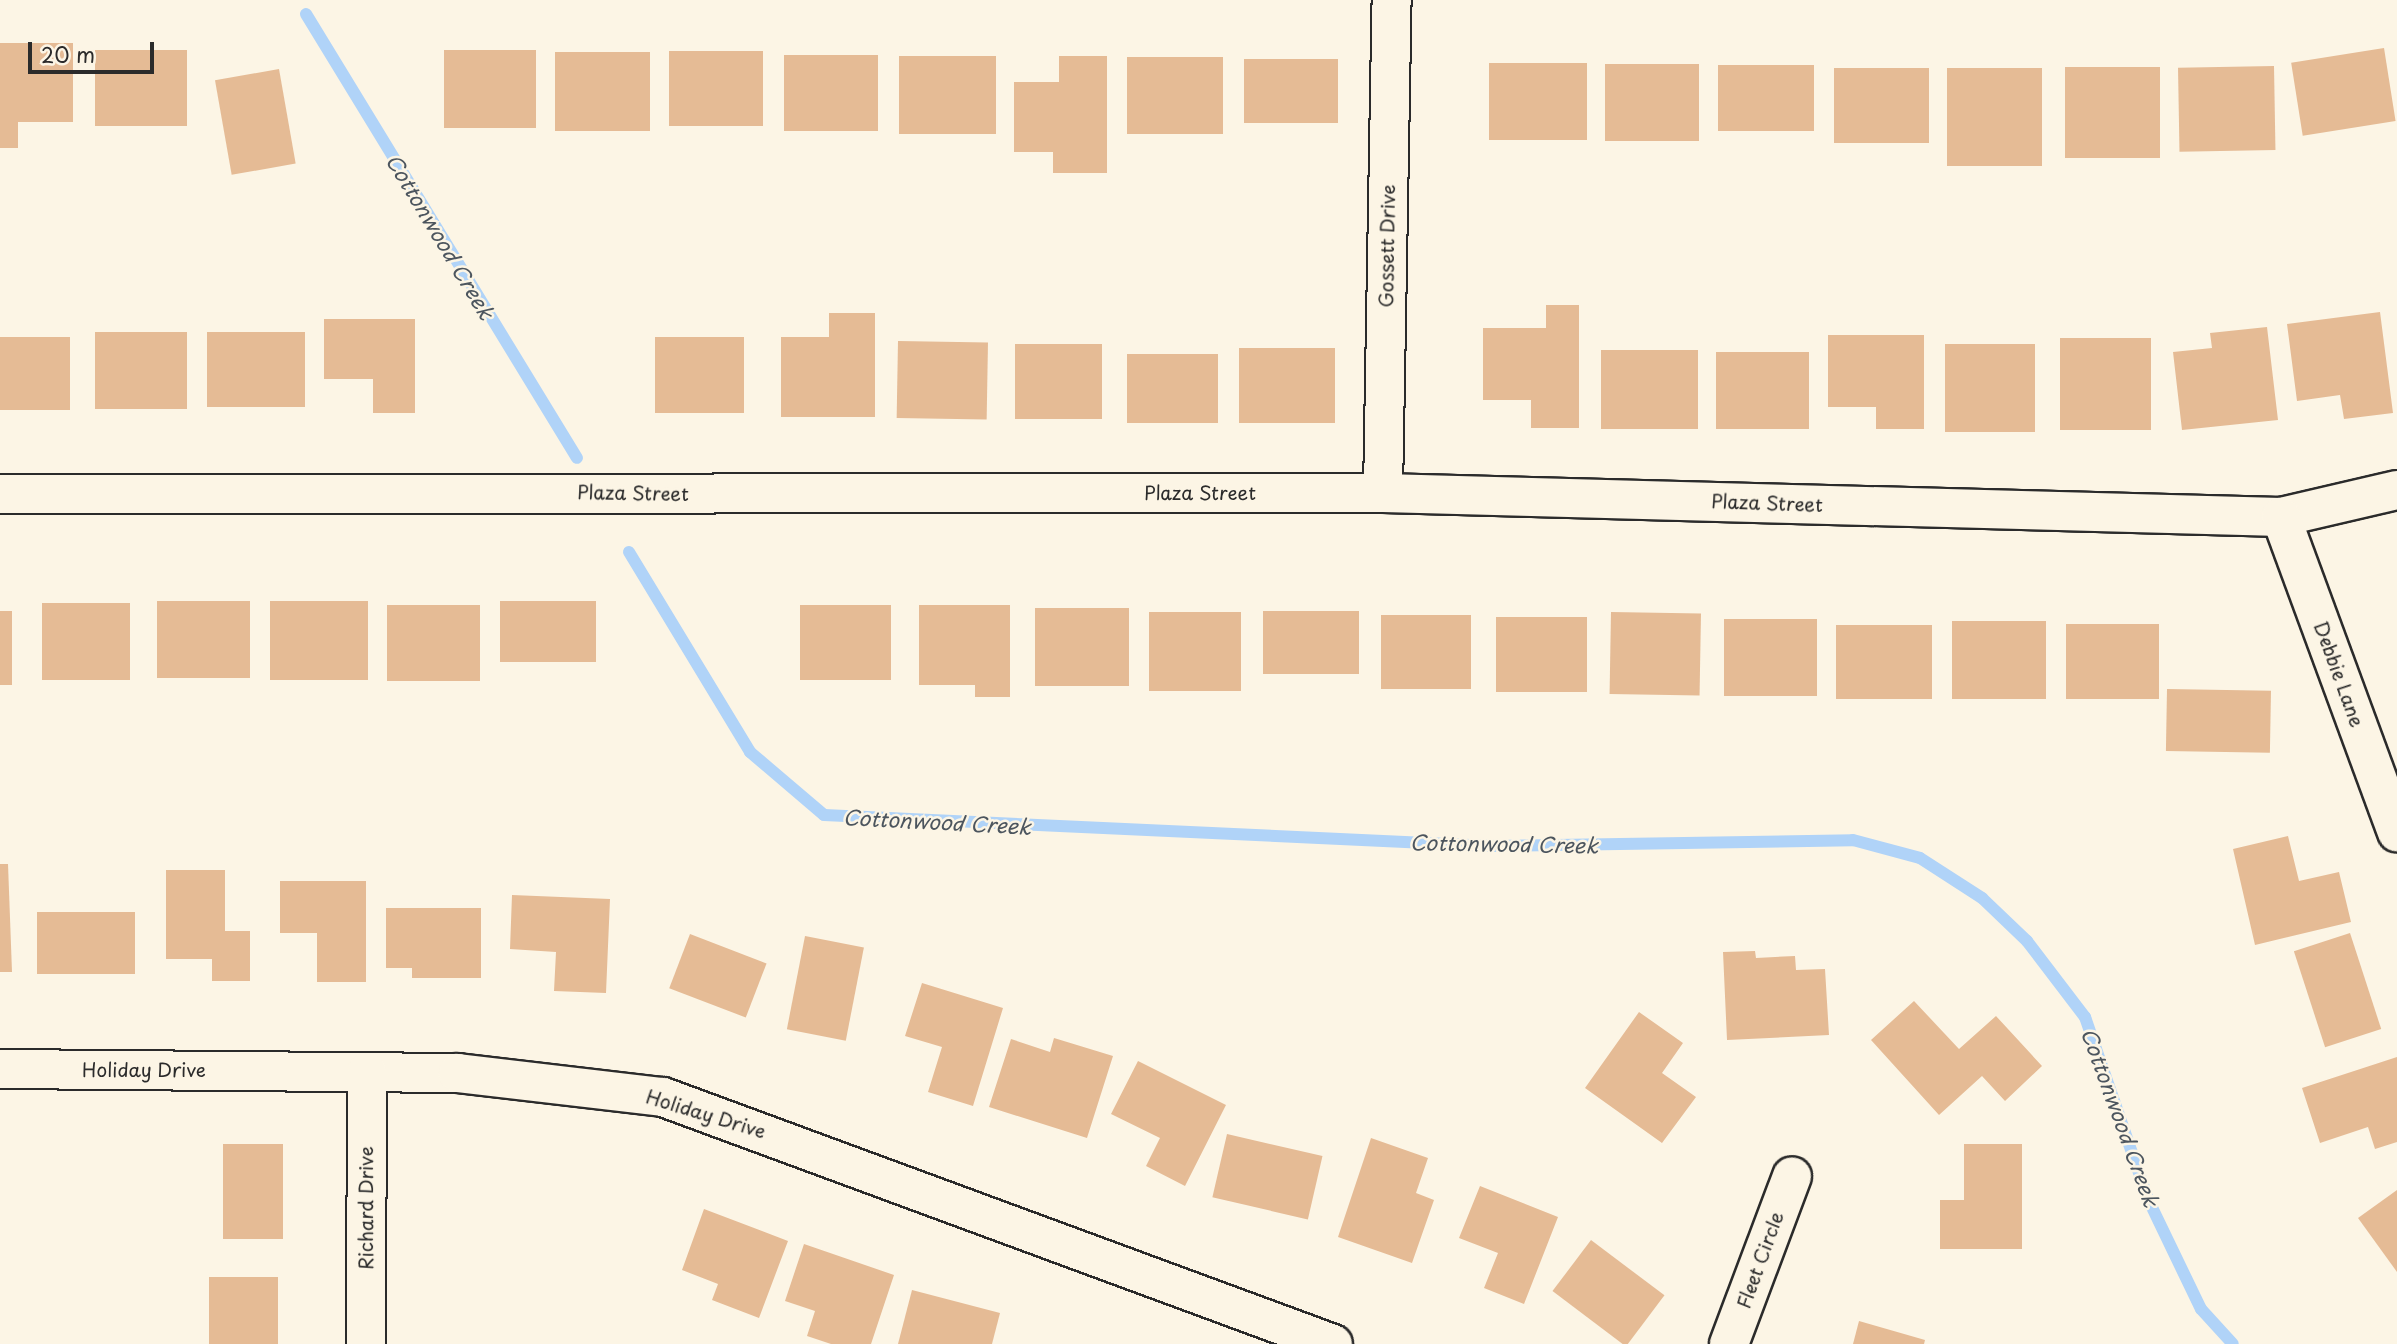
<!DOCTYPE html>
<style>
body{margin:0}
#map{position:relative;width:2397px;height:1344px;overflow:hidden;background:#fcf5e5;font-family:"Playpen Sans",sans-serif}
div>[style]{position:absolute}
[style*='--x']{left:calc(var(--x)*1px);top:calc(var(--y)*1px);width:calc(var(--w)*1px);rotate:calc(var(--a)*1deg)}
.stream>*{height:12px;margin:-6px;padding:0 6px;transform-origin:6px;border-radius:6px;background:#b0d3f8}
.building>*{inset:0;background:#e5bb95;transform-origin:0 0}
.roads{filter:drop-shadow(2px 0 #2b2b2b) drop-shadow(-2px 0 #2b2b2b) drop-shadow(0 2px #2b2b2b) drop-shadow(0 -2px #2b2b2b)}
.minor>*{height:38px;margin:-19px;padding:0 19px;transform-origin:19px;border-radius:19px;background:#fcf5e5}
span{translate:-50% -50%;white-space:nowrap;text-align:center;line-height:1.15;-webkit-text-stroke:5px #fcf5e5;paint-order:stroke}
.street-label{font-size:19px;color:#2b2b2b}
.water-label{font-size:21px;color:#4c555e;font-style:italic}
.scale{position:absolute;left:28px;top:42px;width:126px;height:32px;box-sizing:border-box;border:4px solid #2b2b2b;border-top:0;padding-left:9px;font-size:21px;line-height:24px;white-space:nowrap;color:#2b2b2b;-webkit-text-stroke:5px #fcf5e5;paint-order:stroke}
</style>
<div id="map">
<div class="stream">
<i style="--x:306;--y:14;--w:520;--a:58.6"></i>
<i style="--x:629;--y:552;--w:234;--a:58.8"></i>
<i style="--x:750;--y:752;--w:97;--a:40.4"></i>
<i style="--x:824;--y:815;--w:668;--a:2.66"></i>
<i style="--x:1491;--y:846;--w:362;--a:-0.9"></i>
<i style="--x:1853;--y:840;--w:69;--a:15"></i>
<i style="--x:1920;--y:858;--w:74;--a:32.8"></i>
<i style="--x:1982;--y:898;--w:62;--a:43.7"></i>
<i style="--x:2027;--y:941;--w:96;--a:52.7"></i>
<i style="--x:2085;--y:1017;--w:193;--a:70.9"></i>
<i style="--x:2148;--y:1199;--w:122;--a:64.3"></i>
<i style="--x:2201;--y:1309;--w:47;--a:47.6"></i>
</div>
<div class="building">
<i style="clip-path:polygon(0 43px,73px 43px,73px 122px,18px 122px,18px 148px,0 148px)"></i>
<i style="left:2384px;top:48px;width:74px;height:94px;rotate:81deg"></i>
<i style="left:95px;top:50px;width:92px;height:76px"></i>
<i style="left:444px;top:50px;width:92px;height:78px"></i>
<i style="left:669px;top:51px;width:94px;height:75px"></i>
<i style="left:555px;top:52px;width:95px;height:79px"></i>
<i style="left:784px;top:55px;width:94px;height:76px"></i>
<i style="left:899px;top:56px;width:97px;height:78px"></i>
<i style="clip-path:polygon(1059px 56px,1107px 56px,1107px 173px,1053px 173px,1053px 152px,1014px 152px,1014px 82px,1059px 82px)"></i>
<i style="left:1127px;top:57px;width:96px;height:77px"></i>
<i style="left:1244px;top:59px;width:94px;height:64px"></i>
<i style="left:1489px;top:63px;width:98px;height:77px"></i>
<i style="left:1605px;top:64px;width:94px;height:77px"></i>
<i style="left:1718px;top:65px;width:96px;height:66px"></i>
<i style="left:2274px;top:66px;width:84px;height:96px;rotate:89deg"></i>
<i style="left:2065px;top:67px;width:95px;height:91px"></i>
<i style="left:1834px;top:68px;width:95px;height:75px"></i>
<i style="left:1947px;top:68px;width:95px;height:98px"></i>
<i style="left:279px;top:69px;width:96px;height:65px;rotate:80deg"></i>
<i style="clip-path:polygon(1546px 305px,1579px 305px,1579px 428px,1531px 428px,1531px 400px,1483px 400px,1483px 328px,1546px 328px)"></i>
<i style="clip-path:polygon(2380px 312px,2393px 413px,2344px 419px,2340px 395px,2297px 401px,2287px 324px)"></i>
<i style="clip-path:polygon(829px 313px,875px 313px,875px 417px,781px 417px,781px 337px,829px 337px)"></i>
<i style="clip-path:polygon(324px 319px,415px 319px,415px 413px,373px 413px,373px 379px,324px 379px)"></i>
<i style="clip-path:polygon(2267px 327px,2278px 420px,2182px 430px,2173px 352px,2212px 348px,2210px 333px)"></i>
<i style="left:95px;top:332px;width:92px;height:77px"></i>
<i style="left:207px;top:332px;width:98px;height:75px"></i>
<i style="clip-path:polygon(1828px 335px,1924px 335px,1924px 429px,1876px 429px,1876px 407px,1828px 407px)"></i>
<i style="left:0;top:337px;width:70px;height:73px"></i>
<i style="left:655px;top:337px;width:89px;height:76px"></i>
<i style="left:2060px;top:338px;width:91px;height:92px"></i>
<i style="left:898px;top:341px;width:90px;height:77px;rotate:1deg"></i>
<i style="left:1015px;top:344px;width:87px;height:75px"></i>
<i style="left:1945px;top:344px;width:90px;height:88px"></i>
<i style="left:1239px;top:348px;width:96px;height:75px"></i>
<i style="left:1601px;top:350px;width:97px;height:79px"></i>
<i style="left:1716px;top:352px;width:93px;height:77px"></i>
<i style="left:1127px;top:354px;width:91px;height:69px"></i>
<i style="left:157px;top:601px;width:93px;height:77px"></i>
<i style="left:270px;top:601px;width:98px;height:79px"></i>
<i style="left:500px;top:601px;width:96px;height:61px"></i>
<i style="left:42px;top:603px;width:88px;height:77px"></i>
<i style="left:387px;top:605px;width:93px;height:76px"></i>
<i style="left:800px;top:605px;width:91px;height:75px"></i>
<i style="clip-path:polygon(919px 605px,1010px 605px,1010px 697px,975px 697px,975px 685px,919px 685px)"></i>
<i style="left:1035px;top:608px;width:94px;height:78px"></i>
<i style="left:0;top:611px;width:12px;height:74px"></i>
<i style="left:1263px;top:611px;width:96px;height:63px"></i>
<i style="left:1149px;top:612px;width:92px;height:79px"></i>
<i style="left:1611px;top:612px;width:90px;height:82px;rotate:1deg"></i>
<i style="left:1381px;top:615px;width:90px;height:74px"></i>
<i style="left:1496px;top:617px;width:91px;height:75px"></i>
<i style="left:1724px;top:619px;width:93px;height:77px"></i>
<i style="left:1952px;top:621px;width:94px;height:78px"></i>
<i style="left:2066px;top:624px;width:93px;height:75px"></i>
<i style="left:1836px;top:625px;width:96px;height:74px"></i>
<i style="left:2167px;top:689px;width:104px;height:62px;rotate:1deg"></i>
<i style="clip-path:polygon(2288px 836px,2299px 881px,2339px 872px,2351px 922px,2255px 945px,2233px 849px)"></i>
<i style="clip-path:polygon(0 864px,8px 864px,12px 972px,0 972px)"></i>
<i style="clip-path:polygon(166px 870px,225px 870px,225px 931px,250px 931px,250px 981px,212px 981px,212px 959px,166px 959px)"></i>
<i style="clip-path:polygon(280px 881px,366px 881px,366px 982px,317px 982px,317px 933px,280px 933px)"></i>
<i style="clip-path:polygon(512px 895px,610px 899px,606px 993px,554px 991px,556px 952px,510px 949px)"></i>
<i style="clip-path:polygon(386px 908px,481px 908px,481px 978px,412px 978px,412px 968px,386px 968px)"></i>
<i style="left:37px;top:912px;width:98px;height:62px"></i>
<i style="left:2350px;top:933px;width:101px;height:59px;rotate:72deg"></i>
<i style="left:690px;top:934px;width:82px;height:58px;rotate:21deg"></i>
<i style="left:805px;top:936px;width:60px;height:95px;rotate:11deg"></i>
<i style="clip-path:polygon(1755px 951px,1756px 958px,1795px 956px,1796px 970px,1825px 969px,1829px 1035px,1727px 1040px,1723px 952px)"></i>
<i style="clip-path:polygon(922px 983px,1003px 1008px,973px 1106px,928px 1092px,942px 1047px,905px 1036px)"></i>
<i style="clip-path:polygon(1914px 1001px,1959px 1049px,1996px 1016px,2042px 1066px,2005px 1101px,1982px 1076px,1939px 1115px,1871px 1040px)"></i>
<i style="clip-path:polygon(1639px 1012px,1683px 1043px,1662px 1073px,1696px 1097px,1662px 1143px,1585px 1088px)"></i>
<i style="clip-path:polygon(1054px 1038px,1113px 1056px,1087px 1138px,989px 1107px,1011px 1039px,1050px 1052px)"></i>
<i style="clip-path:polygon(2397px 1057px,2397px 1142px,2375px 1149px,2368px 1127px,2320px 1143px,2302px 1088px)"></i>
<i style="clip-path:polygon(1138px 1061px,1226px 1105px,1185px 1186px,1146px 1166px,1160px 1138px,1111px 1114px)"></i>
<i style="left:1227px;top:1134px;width:98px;height:65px;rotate:13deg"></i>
<i style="clip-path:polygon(1371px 1138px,1428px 1158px,1416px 1193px,1434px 1200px,1412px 1263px,1338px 1237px)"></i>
<i style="left:223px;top:1144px;width:60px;height:95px"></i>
<i style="clip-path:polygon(1964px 1144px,2022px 1144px,2022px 1249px,1940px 1249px,1940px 1200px,1964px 1200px)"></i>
<i style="clip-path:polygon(1480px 1186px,1558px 1217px,1524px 1304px,1484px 1288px,1498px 1253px,1459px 1238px)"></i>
<i style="clip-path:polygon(2397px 1190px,2397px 1272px,2358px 1218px)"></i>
<i style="clip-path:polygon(704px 1209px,788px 1241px,759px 1318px,712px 1300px,718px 1284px,682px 1270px)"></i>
<i style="left:1591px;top:1240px;width:92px;height:64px;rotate:37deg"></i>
<i style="clip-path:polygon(804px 1244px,894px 1275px,871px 1344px,831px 1344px,807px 1336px,815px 1311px,785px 1301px)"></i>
<i style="left:209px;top:1277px;width:69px;height:67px"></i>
<i style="clip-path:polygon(912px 1290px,1000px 1313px,992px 1344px,898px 1344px)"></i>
<i style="clip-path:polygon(1859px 1321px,1925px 1340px,1924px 1344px,1853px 1344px)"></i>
</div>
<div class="roads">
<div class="minor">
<i style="--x:1383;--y:493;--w:493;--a:-89"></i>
<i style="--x:0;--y:494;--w:1383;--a:-0.04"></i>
<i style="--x:1383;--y:493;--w:898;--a:1.53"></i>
<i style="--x:2281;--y:517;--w:119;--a:-13.1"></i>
<i style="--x:2281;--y:517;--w:336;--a:69.8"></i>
<i style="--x:0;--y:1069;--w:458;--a:0.5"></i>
<i style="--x:458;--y:1073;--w:206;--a:6.7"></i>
<i style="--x:663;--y:1097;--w:714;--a:20.24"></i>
<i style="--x:366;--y:1344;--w:272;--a:-89.8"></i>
<i style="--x:1729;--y:1344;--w:179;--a:-69.4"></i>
</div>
</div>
<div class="street-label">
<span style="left:1387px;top:246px;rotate:-89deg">Gossett Drive</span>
<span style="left:633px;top:493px;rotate:1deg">Plaza Street</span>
<span style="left:1200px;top:493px">Plaza Street</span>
<span style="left:1767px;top:503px;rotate:2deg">Plaza Street</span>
<span style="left:2339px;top:674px;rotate:70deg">Debbie Lane</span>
<span style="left:144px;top:1070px">Holiday Drive</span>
<span style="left:706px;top:1114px;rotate:17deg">Holiday Drive</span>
<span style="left:366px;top:1208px;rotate:-90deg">Richard Drive</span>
<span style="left:1760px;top:1260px;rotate:-70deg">Fleet Circle</span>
</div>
<div class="water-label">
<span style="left:441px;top:236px;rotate:59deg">Cottonwood Creek</span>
<span style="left:937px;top:821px;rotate:3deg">Cottonwood Creek</span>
<span style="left:1504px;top:843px;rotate:1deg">Cottonwood Creek</span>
<span style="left:2121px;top:1117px;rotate:70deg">Cottonwood Creek</span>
</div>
<div class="scale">20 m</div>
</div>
